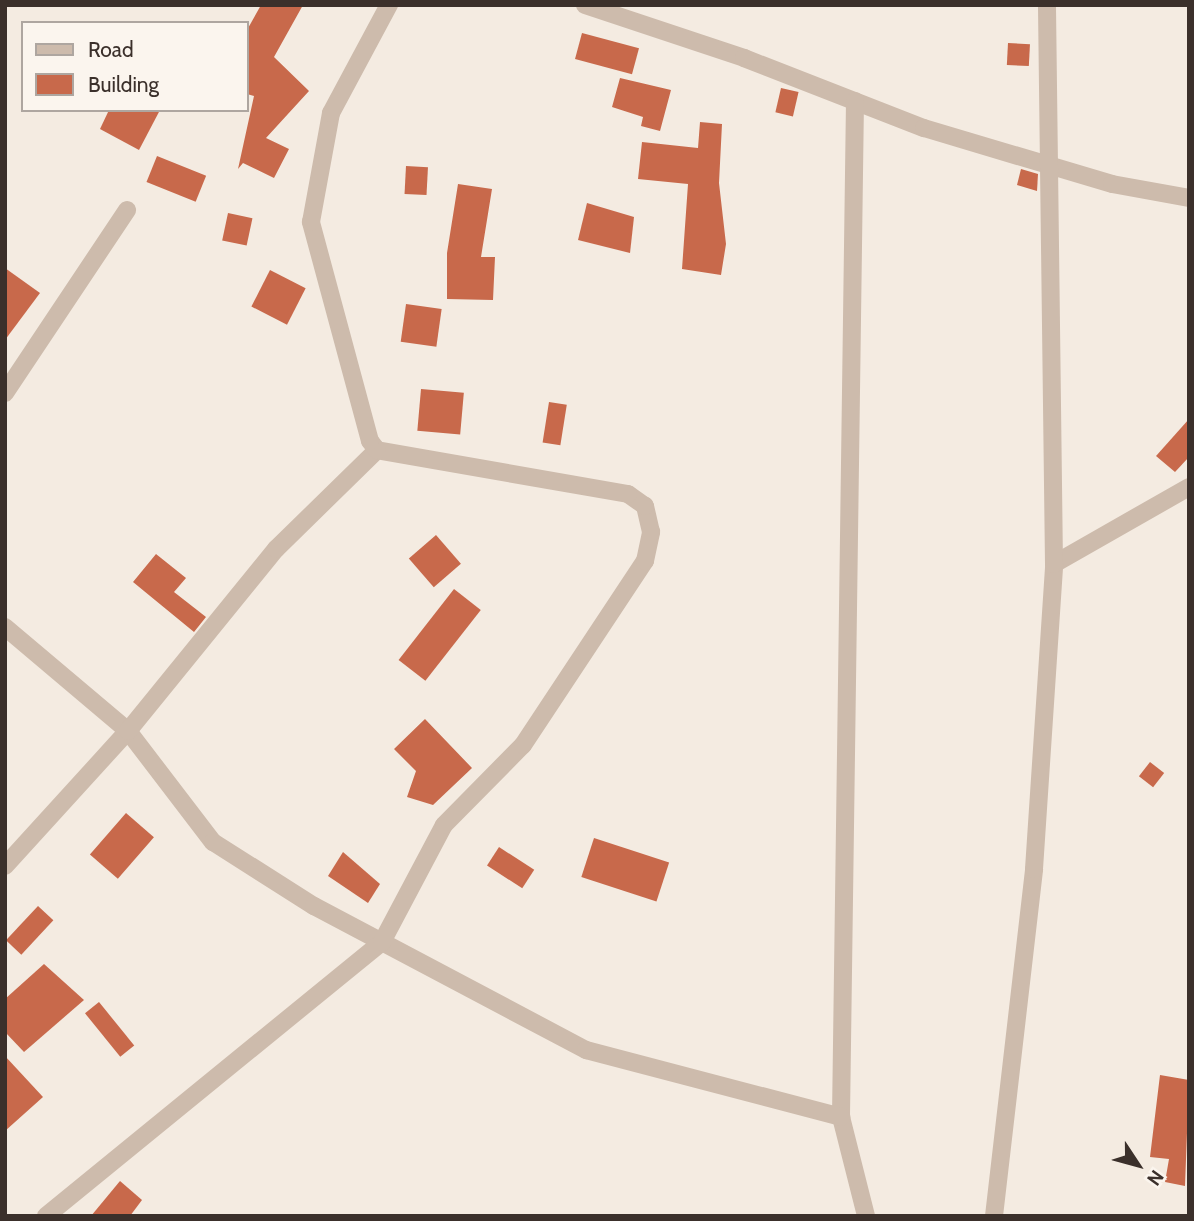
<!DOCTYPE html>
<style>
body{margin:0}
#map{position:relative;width:1194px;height:1221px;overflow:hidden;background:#f4ebe1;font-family:Cabin,sans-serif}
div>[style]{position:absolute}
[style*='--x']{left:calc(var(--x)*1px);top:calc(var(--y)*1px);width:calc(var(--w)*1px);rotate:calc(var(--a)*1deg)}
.building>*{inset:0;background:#c8694b;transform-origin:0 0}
.minor>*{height:18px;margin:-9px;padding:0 9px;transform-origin:9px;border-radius:9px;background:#cdbbac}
span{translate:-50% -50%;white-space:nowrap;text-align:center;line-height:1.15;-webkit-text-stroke:5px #fbf5ee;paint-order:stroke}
.frame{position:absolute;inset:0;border:7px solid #3b302b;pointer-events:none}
.legend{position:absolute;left:21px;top:21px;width:228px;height:91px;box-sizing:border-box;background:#fbf5ee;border:2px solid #aea6a0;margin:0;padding:9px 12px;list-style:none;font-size:21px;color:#3b302b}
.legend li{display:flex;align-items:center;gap:14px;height:35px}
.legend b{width:35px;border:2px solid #aea6a0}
.north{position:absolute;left:1103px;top:1130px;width:70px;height:70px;-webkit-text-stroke:5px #fbf5ee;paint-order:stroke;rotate:126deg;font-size:19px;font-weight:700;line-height:28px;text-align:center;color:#3b302b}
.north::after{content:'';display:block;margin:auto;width:24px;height:32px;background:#3b302b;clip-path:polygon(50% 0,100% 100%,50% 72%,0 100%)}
</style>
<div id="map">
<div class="building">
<i style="clip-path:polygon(261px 5px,303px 5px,274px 57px,309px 91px,266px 138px,289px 149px,274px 178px,243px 163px,238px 169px,254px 96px,247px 94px,247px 30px)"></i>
<i style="left:582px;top:33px;width:59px;height:27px;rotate:15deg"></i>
<i style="left:1008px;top:43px;width:22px;height:22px;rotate:3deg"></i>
<i style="clip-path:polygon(620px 78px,671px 90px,660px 131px,641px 126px,643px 117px,612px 107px)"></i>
<i style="left:781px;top:88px;width:18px;height:25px;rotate:13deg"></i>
<i style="clip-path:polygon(109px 110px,160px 110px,139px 150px,100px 129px)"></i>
<i style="clip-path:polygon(700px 122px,722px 124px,719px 183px,726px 244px,721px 275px,682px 269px,688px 184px,638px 179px,642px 142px,698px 148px)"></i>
<i style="left:157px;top:156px;width:53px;height:28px;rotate:22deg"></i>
<i style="left:406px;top:166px;width:22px;height:28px;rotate:3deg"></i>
<i style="clip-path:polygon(1021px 169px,1038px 174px,1037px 191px,1017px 185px)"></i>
<i style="clip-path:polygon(458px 184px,492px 189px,481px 257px,495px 257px,493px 300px,447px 299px,447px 253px)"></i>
<i style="clip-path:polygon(587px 203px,634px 217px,630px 253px,578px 240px)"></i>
<i style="left:228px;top:213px;width:25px;height:28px;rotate:12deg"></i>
<i style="clip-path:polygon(5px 268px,40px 293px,5px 340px)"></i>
<i style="left:270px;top:270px;width:40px;height:41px;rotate:27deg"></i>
<i style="left:406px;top:304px;width:36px;height:38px;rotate:8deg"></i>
<i style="left:421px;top:389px;width:43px;height:42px;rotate:5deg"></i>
<i style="left:549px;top:402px;width:18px;height:41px;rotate:9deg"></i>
<i style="clip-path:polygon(1189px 419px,1189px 457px,1175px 472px,1156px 456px)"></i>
<i style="left:436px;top:535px;width:38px;height:36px;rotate:49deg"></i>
<i style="clip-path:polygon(156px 554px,186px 578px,174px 592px,206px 617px,194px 632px,133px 582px)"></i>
<i style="left:454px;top:589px;width:34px;height:90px;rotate:38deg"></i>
<i style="clip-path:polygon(425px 719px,472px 768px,433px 805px,407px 797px,416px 771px,394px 749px)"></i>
<i style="left:1150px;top:762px;width:18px;height:18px;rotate:38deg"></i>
<i style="left:126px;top:813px;width:37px;height:55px;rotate:41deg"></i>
<i style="left:594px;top:838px;width:79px;height:41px;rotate:18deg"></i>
<i style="left:499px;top:847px;width:42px;height:22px;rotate:33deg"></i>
<i style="clip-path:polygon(343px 852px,380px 884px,368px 903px,328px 876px)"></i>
<i style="left:38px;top:906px;width:21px;height:47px;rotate:43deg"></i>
<i style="clip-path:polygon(44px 964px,84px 1000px,24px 1052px,5px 1032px,5px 999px)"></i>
<i style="left:99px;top:1002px;width:56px;height:18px;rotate:51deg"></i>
<i style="clip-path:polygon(5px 1056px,43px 1097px,5px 1131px)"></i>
<i style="clip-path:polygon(1160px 1075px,1189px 1080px,1185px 1186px,1165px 1182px,1169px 1159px,1150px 1157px)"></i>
<i style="clip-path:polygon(120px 1181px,142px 1200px,130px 1216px,91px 1216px)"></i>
</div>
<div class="minor">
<i style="--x:585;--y:5;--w:168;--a:18.4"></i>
<i style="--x:744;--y:58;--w:193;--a:21.3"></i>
<i style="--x:924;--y:128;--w:196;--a:16.6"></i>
<i style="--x:1112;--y:184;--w:78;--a:10.3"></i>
<i style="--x:855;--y:101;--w:1016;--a:90.79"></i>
<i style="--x:841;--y:1117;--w:102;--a:75.8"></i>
<i style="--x:5;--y:393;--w:220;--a:-56.3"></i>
<i style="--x:1054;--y:564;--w:155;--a:-29.7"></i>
<i style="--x:5;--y:627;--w:161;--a:40.2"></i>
<i style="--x:128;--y:731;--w:140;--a:52.6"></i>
<i style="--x:213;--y:842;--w:120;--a:32.4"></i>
<i style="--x:314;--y:906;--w:308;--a:27.9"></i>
<i style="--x:586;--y:1050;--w:264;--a:14.7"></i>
<i style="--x:5;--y:866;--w:183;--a:-47.7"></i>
<i style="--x:128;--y:731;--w:235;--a:-50.9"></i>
<i style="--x:276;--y:549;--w:141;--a:-44.4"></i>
<i style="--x:46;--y:1216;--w:434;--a:-39.2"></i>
<i style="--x:382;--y:942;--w:132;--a:-62.1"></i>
<i style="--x:444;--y:825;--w:112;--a:-45.4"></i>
<i style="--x:523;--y:745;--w:221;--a:-56.5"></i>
<i style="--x:645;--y:561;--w:30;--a:-78"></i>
<i style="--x:651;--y:532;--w:27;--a:-103"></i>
<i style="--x:645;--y:506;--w:21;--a:-145"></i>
<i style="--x:628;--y:494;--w:255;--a:-170.1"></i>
<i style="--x:377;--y:450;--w:11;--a:-128"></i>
<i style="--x:370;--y:441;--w:227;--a:-105.1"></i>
<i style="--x:311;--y:222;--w:111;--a:-79.6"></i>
<i style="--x:331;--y:113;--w:123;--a:-61.8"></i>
<i style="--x:994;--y:1216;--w:349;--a:-83.4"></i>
<i style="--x:1034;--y:869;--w:306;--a:-86.2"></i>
<i style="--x:1054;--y:564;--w:559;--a:-90.72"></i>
</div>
<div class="frame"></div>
<ul class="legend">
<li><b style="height:9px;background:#cdbbac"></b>Road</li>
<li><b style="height:19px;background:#c8694b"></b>Building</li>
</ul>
<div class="north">N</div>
</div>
